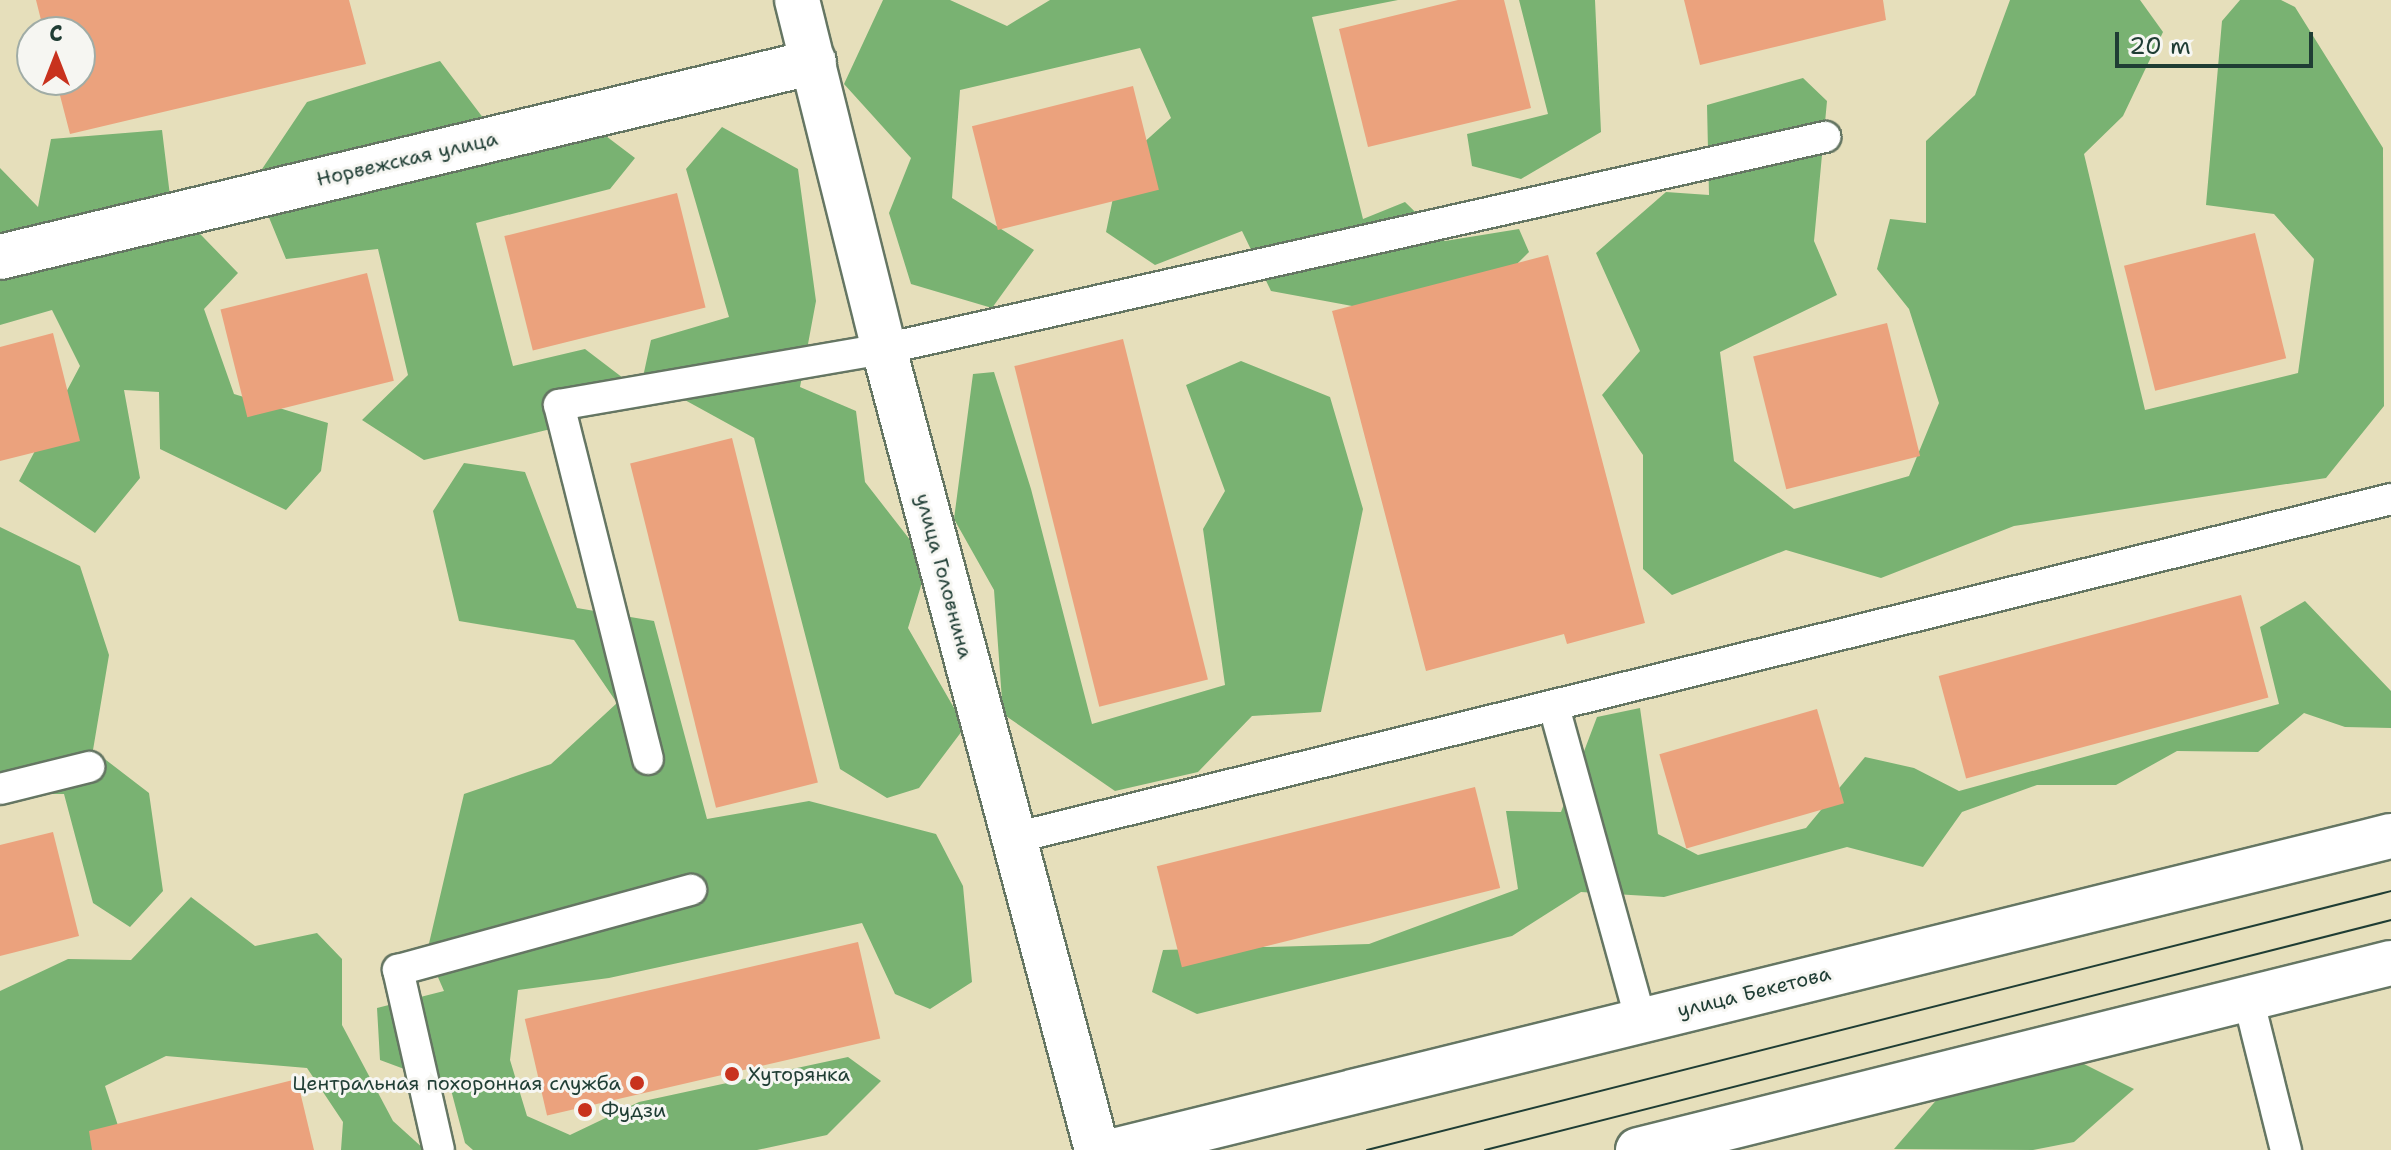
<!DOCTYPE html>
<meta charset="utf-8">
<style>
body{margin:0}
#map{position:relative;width:2391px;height:1150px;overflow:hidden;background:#e6dfbb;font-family:"Shantell Sans",sans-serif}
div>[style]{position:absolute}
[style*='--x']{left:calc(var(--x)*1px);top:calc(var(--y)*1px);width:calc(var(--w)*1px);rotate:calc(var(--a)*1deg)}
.forest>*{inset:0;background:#79b272}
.building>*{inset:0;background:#eba27d;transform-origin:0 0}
.roads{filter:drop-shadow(2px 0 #657663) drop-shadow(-2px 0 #657663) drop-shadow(0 2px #657663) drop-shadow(0 -2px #657663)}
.lane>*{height:30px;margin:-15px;padding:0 15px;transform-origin:15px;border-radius:15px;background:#fff}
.street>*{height:44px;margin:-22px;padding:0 22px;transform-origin:22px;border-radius:22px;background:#fff}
.secondary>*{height:44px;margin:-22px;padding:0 22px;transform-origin:22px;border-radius:22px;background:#fff}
.tram>*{height:2px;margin:-1px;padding:0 1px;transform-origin:1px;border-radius:1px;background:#1f3d34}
.dots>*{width:22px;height:22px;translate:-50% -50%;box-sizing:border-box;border:4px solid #f6f6f2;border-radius:50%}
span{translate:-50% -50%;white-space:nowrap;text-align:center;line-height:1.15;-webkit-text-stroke:6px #f6f6f2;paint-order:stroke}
.street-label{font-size:20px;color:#1f3d34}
.poi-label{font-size:20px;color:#1f3d34}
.left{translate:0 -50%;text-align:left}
.right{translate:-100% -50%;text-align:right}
.north{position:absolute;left:16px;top:16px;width:80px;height:80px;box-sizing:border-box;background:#f6f6f2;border:2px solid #a0aca6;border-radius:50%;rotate:0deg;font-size:22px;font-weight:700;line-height:32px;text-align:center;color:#1f3d34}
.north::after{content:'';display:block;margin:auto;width:28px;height:36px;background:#c8321e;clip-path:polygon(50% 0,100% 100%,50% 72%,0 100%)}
.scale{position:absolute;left:2115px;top:32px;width:198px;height:36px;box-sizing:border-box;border:4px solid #1f3d34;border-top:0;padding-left:10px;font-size:24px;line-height:28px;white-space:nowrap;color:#1f3d34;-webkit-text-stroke:6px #f6f6f2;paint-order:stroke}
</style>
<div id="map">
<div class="forest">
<i style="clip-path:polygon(883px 0,950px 0,1007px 26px,1050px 0,1398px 0,1312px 17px,1363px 219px,1405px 202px,1445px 241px,1519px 229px,1529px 252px,1455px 325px,1271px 291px,1242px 231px,1155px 265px,1106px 232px,1120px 164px,1171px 118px,1140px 48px,960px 90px,952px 198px,1034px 250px,992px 308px,911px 284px,889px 213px,911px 158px,844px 84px)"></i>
<i style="clip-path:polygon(1519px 0,1595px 0,1601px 132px,1521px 179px,1472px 166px,1467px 134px,1548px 114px)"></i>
<i style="clip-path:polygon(2010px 0,2140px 0,2163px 32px,2123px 116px,2084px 154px,2145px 410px,2298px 373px,2314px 259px,2274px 214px,2206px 205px,2222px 21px,2240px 0,2281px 0,2295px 7px,2383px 148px,2384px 406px,2326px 478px,2014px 526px,1881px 578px,1786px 550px,1672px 595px,1643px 569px,1643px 455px,1602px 395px,1640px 351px,1596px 253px,1666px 192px,1709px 195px,1707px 105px,1803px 78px,1827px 101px,1814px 241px,1837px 295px,1720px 352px,1734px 461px,1794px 509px,1909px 476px,1939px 403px,1909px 309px,1877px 269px,1890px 219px,1926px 223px,1926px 141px,1975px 95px)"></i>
<i style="clip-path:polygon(440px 61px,509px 152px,598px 130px,635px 158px,610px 189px,476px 223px,513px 366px,585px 349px,627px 381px,571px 424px,424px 460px,362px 420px,408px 375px,378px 249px,286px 259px,254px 181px,307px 102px)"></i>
<i style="clip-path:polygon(722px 127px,798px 169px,816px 301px,800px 387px,856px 411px,865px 482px,928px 563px,908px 628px,965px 727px,919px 788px,887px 798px,840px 769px,754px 438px,643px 377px,651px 340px,729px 317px,686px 169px)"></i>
<i style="clip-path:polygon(162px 130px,171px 204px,238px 273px,204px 309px,234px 394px,328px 423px,321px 471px,286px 510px,160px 449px,159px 392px,124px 390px,140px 478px,95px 533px,19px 481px,80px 366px,52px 310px,0 325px,0 168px,38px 207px,51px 139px)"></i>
<i style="clip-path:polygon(1241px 361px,1330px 397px,1363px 509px,1321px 712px,1252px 716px,1198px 772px,1115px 791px,1003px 714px,994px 590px,954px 519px,973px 374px,994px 372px,1031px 489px,1092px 724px,1225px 685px,1203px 529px,1225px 491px,1186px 385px)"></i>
<i style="clip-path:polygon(464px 463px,525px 472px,577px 608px,654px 621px,707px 819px,809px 801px,936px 834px,963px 886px,972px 982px,930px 1009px,895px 994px,862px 923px,609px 978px,518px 990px,510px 1060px,527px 1116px,570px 1135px,639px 1102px,848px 1057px,881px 1081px,827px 1135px,757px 1150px,473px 1150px,465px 1143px,450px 1086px,380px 1060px,377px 1008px,444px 991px,427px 952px,464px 794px,551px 764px,617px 703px,574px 640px,459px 621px,433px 511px)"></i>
<i style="clip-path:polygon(0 527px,80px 566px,109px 655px,93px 750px,149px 793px,163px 891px,130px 927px,93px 903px,64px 794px,0 794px)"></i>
<i style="clip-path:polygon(2305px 601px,2391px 691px,2391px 728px,2345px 727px,2304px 713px,2258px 752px,2177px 751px,2116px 785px,2037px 785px,1962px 812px,1923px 867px,1847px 847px,1664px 897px,1581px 892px,1512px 936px,1197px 1014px,1152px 992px,1163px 950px,1369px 944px,1518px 889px,1506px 811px,1561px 812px,1597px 717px,1640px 708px,1658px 834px,1698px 855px,1806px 828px,1865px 757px,1914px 768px,1959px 791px,2279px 704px,2260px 627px)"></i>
<i style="clip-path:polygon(191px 897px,255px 946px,317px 933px,342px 959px,342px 1025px,393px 1121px,425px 1150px,341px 1150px,343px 1122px,307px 1068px,166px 1056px,105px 1086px,126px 1150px,0 1150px,0 991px,68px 959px,131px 960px)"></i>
<i style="clip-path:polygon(2072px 1058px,2134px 1089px,2074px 1142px,2033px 1150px,1894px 1149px,1939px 1097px)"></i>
</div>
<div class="building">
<i style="clip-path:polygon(36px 0,349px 0,366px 64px,70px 134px,56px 80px,80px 80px,80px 32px,44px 32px)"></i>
<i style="clip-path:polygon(1458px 0,1504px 0,1531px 108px,1368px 147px,1339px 29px)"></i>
<i style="clip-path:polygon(1684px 0,1883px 0,1886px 20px,1700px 65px)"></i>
<i style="left:1133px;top:86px;width:107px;height:166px;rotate:76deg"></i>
<i style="left:677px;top:193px;width:118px;height:178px;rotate:76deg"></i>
<i style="left:2255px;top:233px;width:129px;height:135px;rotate:76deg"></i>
<i style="clip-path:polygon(1548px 255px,1645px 623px,1567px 644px,1564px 634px,1426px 671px,1332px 311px)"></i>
<i style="left:367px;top:273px;width:111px;height:151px;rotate:76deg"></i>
<i style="left:1887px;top:323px;width:137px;height:138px;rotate:76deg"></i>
<i style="clip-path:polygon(53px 333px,80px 441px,0 461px,0 347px)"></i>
<i style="left:1123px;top:339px;width:351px;height:112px;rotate:76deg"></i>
<i style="left:732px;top:438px;width:355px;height:105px;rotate:76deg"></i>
<i style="left:2241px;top:595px;width:106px;height:313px;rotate:75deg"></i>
<i style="left:1817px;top:709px;width:98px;height:164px;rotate:74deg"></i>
<i style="left:1475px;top:787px;width:104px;height:328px;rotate:76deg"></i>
<i style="clip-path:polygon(53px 832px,79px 936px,0 956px,0 845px)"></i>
<i style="left:858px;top:942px;width:99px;height:342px;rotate:77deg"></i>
<i style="clip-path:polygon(297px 1079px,314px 1150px,92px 1150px,89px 1131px)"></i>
</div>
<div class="roads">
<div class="lane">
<i style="--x:1554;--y:707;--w:325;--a:74.5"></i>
<i style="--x:648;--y:759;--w:365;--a:-104.1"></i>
<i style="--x:559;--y:405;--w:330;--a:-9.8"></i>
<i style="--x:884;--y:349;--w:965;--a:-12.7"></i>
<i style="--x:0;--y:789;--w:92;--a:-13.9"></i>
<i style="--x:1014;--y:838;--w:1418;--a:-13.83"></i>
<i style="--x:2248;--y:998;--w:157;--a:76"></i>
<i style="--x:439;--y:1150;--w:185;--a:-102.8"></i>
<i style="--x:398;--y:970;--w:304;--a:-15.3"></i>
</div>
<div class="street">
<i style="--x:797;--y:0;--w:360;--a:76"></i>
<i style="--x:884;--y:349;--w:829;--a:75.11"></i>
<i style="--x:0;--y:257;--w:837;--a:-13.47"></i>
</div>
<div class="secondary">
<i style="--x:1117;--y:1150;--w:1312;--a:-13.85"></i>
<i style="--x:1638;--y:1150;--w:776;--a:-13.95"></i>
</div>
</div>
<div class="tram">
<i style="--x:1367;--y:1150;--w:1056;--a:-14.19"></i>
<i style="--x:1485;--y:1150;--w:935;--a:-14.24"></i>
</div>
<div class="dots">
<i style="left:732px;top:1074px;background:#c8321e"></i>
<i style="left:637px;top:1083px;background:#c8321e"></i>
<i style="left:585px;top:1110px;background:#c8321e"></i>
</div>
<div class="street-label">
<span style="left:407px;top:159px;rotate:-13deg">Норвежская улица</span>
<span style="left:944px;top:576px;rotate:75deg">улица Головнина</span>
<span style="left:1754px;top:992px;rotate:-14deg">улица Бекетова</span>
</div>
<div class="poi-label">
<span class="left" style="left:748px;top:1074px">Хуторянка</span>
<span class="right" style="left:621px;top:1083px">Центральная похоронная служба</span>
<span class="left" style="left:601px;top:1110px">Фудзи</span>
</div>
<div class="north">С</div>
<div class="scale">20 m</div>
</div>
